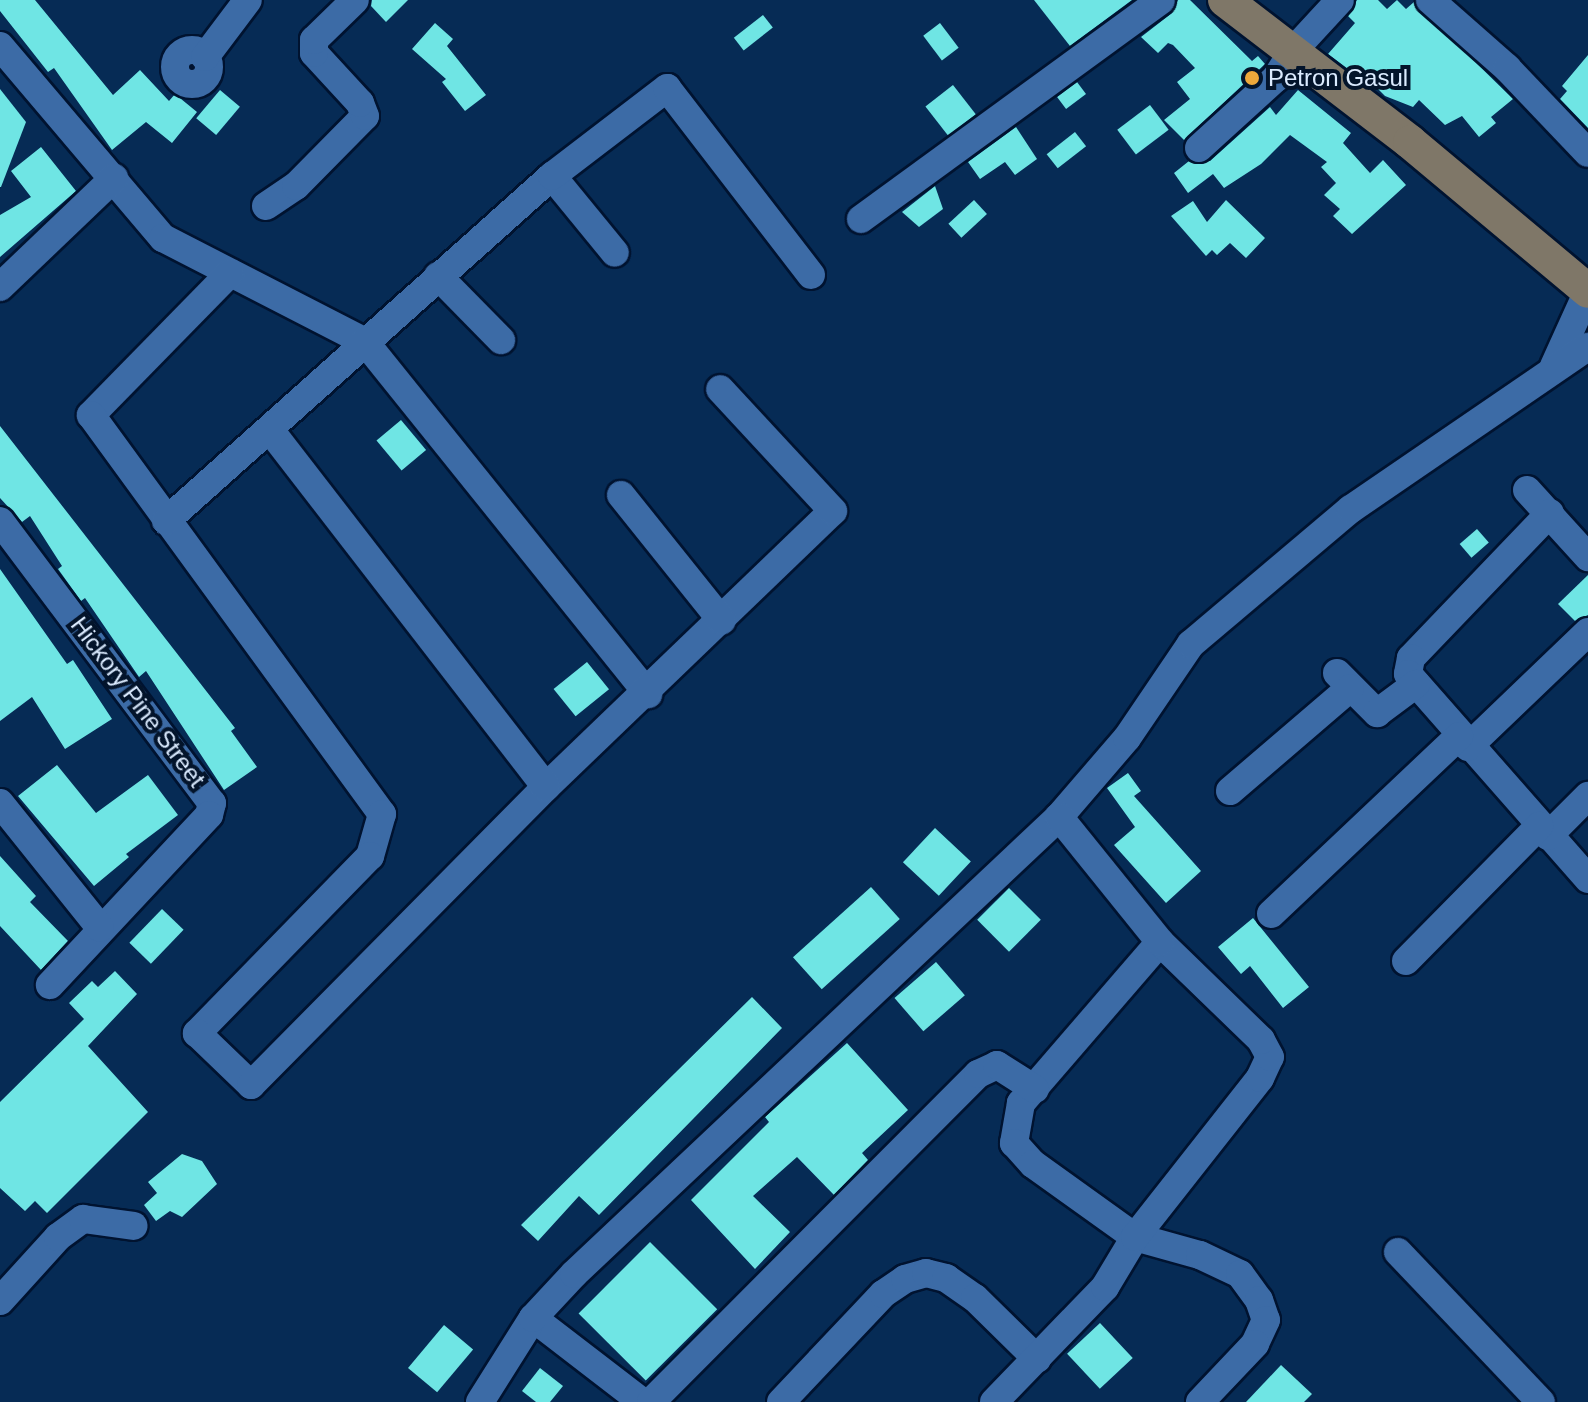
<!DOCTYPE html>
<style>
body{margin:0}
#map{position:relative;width:1588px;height:1402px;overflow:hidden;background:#062b55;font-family:Helvetica,sans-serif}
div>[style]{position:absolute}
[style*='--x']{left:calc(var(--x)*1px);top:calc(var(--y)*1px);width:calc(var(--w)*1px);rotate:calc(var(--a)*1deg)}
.building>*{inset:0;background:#6fe5e4;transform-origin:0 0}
.roads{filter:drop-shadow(2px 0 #001330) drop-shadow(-2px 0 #001330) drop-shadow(0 2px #001330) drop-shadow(0 -2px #001330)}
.minor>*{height:28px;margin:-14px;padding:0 14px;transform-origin:14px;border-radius:14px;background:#3c6ba6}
.minor>.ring{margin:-14px;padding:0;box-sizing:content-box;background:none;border:28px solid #3c6ba6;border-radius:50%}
.major>*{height:34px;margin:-17px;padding:0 17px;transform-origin:17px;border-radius:17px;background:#7f7768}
.dots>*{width:22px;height:22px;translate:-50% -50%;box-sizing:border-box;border:4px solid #03142b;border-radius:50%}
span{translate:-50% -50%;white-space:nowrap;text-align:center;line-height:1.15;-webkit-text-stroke:8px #03142b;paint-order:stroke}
.poi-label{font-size:24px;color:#dbebff}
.left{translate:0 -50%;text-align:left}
.street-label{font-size:24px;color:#dbebff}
</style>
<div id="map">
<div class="building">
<i style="clip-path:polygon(0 0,35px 0,113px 95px,140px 70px,169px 101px,175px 94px,197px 112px,172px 143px,146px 122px,112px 150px,54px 68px,48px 72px,0 11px)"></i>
<i style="clip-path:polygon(372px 0,408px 0,386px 22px,371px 6px)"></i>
<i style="clip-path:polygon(1034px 0,1132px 0,1070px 46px)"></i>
<i style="clip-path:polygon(1178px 0,1190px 0,1252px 61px,1258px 56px,1265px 64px,1184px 140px,1164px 120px,1190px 99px,1177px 82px,1195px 68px,1173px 45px,1168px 43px,1158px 53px,1141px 37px,1172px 13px)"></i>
<i style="clip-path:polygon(1357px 0,1378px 0,1387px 9px,1397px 0,1406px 9px,1414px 2px,1513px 99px,1491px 117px,1496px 123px,1479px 137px,1462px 116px,1445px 125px,1419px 100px,1413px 107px,1385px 96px,1360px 71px,1352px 72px,1328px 54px,1355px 23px,1348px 16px)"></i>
<i style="left:763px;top:15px;width:16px;height:37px;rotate:52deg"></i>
<i style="clip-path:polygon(435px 23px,453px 39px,447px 46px,486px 95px,465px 111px,442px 82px,446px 79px,412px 49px)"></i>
<i style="left:940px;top:23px;width:31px;height:21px;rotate:53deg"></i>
<i style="clip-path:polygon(1588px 55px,1588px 128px,1560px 99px,1567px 91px,1562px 86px)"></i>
<i style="left:1077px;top:82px;width:15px;height:25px;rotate:53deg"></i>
<i style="left:953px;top:85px;width:37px;height:35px;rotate:52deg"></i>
<i style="clip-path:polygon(0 89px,26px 122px,1px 187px,0 187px)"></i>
<i style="left:220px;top:90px;width:26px;height:37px;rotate:40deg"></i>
<i style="clip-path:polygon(1298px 90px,1351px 133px,1343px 143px,1370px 173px,1383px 160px,1406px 185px,1352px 234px,1333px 216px,1340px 209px,1324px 195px,1336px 183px,1321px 167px,1327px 162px,1290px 135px,1261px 164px,1224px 188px,1213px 174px,1188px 193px,1174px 173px,1189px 161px,1210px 161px,1270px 107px,1276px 115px)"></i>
<i style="left:1150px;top:105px;width:31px;height:41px;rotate:53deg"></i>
<i style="clip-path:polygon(1016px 127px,1037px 159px,1015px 175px,1005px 162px,980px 179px,968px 162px)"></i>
<i style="left:1075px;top:132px;width:18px;height:36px;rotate:52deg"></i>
<i style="clip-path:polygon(41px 147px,76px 191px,0 257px,0 215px,31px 197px,11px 171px)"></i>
<i style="clip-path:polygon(935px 186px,943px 209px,919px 227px,902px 212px)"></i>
<i style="left:974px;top:200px;width:19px;height:35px;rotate:47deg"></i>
<i style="clip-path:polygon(1226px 200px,1265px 238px,1246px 258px,1230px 243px,1217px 255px,1212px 250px,1206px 256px,1171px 216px,1193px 201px,1207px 222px)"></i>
<i style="left:401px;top:420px;width:39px;height:32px;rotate:50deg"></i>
<i style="clip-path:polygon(0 426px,235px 728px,231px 731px,257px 767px,224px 790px,146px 671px,139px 677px,85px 598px,81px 601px,58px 569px,62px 566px,30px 516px,22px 522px,0 498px)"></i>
<i style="left:1477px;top:529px;width:18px;height:23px;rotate:49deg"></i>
<i style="clip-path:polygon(0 569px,67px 664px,73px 660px,112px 719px,65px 749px,32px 697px,0 721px)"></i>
<i style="clip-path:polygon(1588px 575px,1588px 615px,1575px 621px,1558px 604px)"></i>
<i style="left:587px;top:662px;width:35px;height:43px;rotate:51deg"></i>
<i style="clip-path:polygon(57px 765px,96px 813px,148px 775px,178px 815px,126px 854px,129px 857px,94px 886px,18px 796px)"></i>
<i style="clip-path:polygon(1128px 773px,1141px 791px,1134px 796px,1201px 871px,1166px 903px,1114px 845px,1135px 827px,1107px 788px)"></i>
<i style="left:935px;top:828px;width:49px;height:47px;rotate:43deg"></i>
<i style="clip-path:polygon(0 856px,36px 896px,30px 902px,68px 941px,41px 970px,0 926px)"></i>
<i style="left:871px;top:887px;width:43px;height:105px;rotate:48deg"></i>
<i style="left:1009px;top:888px;width:45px;height:45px;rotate:45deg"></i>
<i style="left:162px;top:909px;width:30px;height:47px;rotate:44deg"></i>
<i style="clip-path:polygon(1253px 918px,1309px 987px,1283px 1008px,1250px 966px,1241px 974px,1218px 947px)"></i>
<i style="left:936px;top:962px;width:44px;height:55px;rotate:49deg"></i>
<i style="clip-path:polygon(115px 971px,137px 994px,88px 1046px,148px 1112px,47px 1213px,35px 1201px,25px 1211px,0 1188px,0 1102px,84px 1019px,69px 1003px,92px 981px,98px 987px)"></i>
<i style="clip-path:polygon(752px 997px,782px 1028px,599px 1215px,579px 1196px,538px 1241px,521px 1225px)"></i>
<i style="clip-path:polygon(847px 1043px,908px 1110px,862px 1153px,868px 1160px,834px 1195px,797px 1157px,753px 1196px,790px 1232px,755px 1269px,691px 1200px,769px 1122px,765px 1117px)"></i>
<i style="clip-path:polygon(182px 1154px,202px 1161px,217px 1184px,182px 1217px,170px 1211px,156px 1221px,144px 1205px,157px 1193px,148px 1182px)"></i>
<i style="left:650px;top:1242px;width:95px;height:101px;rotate:45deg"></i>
<i style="left:1100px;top:1323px;width:48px;height:45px;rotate:47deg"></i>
<i style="left:444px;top:1325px;width:38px;height:56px;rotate:40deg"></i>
<i style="clip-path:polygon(1281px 1365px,1312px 1394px,1304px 1402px,1246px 1402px)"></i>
<i style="clip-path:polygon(540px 1368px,563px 1386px,550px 1402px,536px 1402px,522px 1391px)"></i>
</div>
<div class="roads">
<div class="minor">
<i style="--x:1430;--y:0;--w:103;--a:41.4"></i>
<i style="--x:1507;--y:68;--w:117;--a:46.4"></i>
<i style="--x:0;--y:46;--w:252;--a:49.7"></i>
<i style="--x:163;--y:238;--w:227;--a:27.2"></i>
<i style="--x:365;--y:342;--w:452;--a:51.2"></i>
<i class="ring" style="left:175px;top:50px;width:6px;height:6px"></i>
<i style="--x:205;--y:57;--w:71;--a:-53"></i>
<i style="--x:1199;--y:148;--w:104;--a:-42.3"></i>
<i style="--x:1276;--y:78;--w:32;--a:-58"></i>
<i style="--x:1293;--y:51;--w:69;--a:-47.3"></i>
<i style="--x:552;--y:176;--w:99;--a:50.7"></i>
<i style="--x:266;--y:206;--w:36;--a:-34"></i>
<i style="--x:296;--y:186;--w:98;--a:-45.4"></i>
<i style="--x:365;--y:116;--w:14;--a:-111"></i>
<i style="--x:360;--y:103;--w:68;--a:-132.6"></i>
<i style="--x:314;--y:53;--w:13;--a:-90"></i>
<i style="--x:314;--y:40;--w:57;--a:-44.3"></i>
<i style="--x:861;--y:219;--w:371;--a:-36.1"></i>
<i style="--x:230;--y:273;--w:199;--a:134.4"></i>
<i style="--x:91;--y:415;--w:494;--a:53.9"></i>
<i style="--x:382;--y:814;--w:44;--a:105.9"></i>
<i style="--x:370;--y:856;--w:248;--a:134.3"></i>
<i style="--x:197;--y:1033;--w:75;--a:43.9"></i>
<i style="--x:251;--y:1085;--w:419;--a:-45.3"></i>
<i style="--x:546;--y:787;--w:398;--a:-43.9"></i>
<i style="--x:833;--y:511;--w:166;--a:-132.8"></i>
<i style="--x:438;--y:276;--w:90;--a:45.5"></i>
<i style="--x:0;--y:287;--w:158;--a:-43.7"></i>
<i style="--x:1554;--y:366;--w:82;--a:-65.6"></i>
<i style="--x:270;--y:430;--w:451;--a:52.3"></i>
<i style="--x:1527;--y:490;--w:91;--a:47.7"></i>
<i style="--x:621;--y:495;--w:161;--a:51.3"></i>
<i style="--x:1550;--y:513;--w:201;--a:133.8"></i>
<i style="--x:1411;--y:658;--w:16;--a:101"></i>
<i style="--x:1408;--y:674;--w:273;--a:48.7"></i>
<i style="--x:0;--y:521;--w:353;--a:53.1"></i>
<i style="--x:212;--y:803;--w:12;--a:104"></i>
<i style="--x:209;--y:815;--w:233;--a:133.1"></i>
<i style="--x:166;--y:521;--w:518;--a:-41.79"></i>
<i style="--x:552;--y:176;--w:145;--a:-37.4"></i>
<i style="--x:667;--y:88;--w:236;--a:52.4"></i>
<i style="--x:1337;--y:673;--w:57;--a:45"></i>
<i style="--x:1377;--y:713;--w:49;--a:-36.6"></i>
<i style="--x:1468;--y:747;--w:166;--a:-43.8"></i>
<i style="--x:1230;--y:791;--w:158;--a:-40.6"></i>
<i style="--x:0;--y:803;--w:160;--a:51.3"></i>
<i style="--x:1548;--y:836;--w:57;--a:-45"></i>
<i style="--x:1271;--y:914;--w:259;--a:-43.4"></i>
<i style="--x:1160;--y:942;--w:213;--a:130.8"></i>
<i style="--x:1021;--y:1103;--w:41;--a:99.9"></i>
<i style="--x:1014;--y:1143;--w:28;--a:48"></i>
<i style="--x:1033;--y:1164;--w:125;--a:35.6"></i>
<i style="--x:1135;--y:1237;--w:67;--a:15.5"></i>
<i style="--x:1200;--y:1255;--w:44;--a:25.4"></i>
<i style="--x:1240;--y:1274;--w:32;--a:54"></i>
<i style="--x:1259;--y:1300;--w:21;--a:71"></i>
<i style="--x:1266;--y:1320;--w:26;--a:115"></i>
<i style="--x:1255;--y:1344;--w:80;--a:133.5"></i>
<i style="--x:1406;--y:961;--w:190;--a:-45.4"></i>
<i style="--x:1398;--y:1252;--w:207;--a:46.4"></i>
<i style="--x:0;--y:1301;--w:86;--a:-47.8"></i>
<i style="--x:58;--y:1237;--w:31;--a:-36"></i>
<i style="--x:83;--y:1219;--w:51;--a:7.8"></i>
<i style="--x:533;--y:1318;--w:138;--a:37.6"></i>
<i style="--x:480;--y:1402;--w:99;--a:-57.8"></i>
<i style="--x:533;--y:1318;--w:60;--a:-47"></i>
<i style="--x:574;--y:1274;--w:666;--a:-43.3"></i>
<i style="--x:1059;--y:817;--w:104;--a:-49.3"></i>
<i style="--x:1127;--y:738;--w:114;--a:-55.8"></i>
<i style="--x:1191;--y:644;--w:209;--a:-40.2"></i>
<i style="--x:1351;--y:509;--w:287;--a:-34.4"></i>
<i style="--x:651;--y:1402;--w:463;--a:-45.1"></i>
<i style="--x:978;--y:1074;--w:21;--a:-25"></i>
<i style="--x:997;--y:1065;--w:45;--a:32.3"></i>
<i style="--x:781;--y:1402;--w:149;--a:-46.6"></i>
<i style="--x:883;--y:1294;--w:27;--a:-34"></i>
<i style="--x:905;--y:1279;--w:22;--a:-16"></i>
<i style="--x:926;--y:1273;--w:21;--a:14"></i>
<i style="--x:946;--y:1278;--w:35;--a:35"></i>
<i style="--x:975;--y:1298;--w:87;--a:44.5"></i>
<i style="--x:994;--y:1402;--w:160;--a:-46"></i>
<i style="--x:1105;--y:1287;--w:58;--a:-59"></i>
<i style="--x:1135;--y:1237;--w:202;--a:-51.8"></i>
<i style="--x:1260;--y:1078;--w:23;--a:-65"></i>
<i style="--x:1270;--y:1057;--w:19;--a:-118"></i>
<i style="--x:1261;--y:1040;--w:141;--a:-135.9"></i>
<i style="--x:1160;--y:942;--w:161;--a:-128.9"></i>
</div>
<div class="major">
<i style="--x:1225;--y:0;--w:233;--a:37.5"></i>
<i style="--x:1410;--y:142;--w:232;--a:39.9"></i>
</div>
</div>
<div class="dots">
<i style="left:1252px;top:78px;background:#eda83b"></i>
</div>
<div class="poi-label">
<span class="left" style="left:1268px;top:78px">Petron Gasul</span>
</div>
<div class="street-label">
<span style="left:138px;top:702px;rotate:53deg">Hickory Pine Street</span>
</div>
</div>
